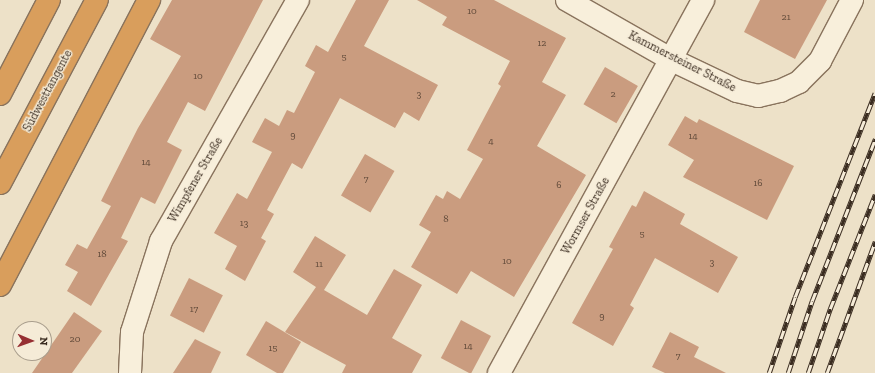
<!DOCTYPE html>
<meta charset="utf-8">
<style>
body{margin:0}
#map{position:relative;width:875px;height:373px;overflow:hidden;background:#ede1c8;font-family:"Zilla Slab",serif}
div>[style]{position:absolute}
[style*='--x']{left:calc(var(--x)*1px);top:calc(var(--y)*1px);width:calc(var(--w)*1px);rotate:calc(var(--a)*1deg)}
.building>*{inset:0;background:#ca9c7f;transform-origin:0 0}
.roads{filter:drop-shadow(1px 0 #89735d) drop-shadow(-1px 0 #89735d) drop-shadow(0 1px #89735d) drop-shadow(0 -1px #89735d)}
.minor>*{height:22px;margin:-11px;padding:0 11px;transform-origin:11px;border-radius:11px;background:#f8efdb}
.highway>*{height:22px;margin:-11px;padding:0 11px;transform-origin:11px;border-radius:11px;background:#d99e5c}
.rail>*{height:4.5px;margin-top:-2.25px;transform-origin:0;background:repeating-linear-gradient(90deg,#f5ebd7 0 9px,#3a2c20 0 18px);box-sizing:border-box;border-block:1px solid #3a2c20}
span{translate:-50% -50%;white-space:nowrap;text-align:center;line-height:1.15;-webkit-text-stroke:3px #f5ebd7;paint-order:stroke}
.number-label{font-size:10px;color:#5e4838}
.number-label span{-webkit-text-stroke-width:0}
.street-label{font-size:12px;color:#3a2c20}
.north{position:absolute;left:12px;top:321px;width:40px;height:40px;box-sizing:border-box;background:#f5ebd7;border:1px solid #aa9f8e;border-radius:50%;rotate:92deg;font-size:11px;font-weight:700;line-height:16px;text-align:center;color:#3a2c20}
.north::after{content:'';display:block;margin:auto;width:14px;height:18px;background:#962f33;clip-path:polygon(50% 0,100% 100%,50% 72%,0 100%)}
</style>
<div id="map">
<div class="building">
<i style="clip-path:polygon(172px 0,263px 0,205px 111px,188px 102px,167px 142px,182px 150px,155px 204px,141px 197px,121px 238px,128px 241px,91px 306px,67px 291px,78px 272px,65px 265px,77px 244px,87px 249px,111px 206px,101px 201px,138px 128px,181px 56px,150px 39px)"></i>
<i style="clip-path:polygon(356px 0,389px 0,364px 46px,438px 85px,419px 121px,404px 112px,395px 128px,340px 98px,302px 169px,292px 163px,267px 210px,274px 214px,261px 238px,266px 241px,245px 281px,225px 269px,237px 246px,214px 233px,237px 193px,247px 199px,272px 152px,252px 142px,265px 118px,279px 126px,287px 110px,294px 113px,315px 72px,305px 66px,316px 45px,328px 52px)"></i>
<i style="clip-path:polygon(417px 0,494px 0,566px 38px,542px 82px,566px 95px,537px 146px,586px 175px,514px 297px,471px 271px,457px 294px,411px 267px,431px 232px,419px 225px,436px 195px,443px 199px,447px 191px,460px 199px,483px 159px,467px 150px,501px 86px,498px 84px,510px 61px,442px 25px,447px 17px)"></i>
<i style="clip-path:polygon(760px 0,827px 0,795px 59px,744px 32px)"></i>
<i style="left:605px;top:67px;width:38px;height:43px;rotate:30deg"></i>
<i style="clip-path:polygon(685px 116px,697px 123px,699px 119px,794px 166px,767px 220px,683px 177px,694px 160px,668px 145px)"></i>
<i style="left:365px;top:154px;width:34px;height:48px;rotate:30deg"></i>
<i style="clip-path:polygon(644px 191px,685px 214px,680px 224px,738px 257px,718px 293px,655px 258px,630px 305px,634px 308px,613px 346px,572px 323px,613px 249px,609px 247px,632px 205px,636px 207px)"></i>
<i style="clip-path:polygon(315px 236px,346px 255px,324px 290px,367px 315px,394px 269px,422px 285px,392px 338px,422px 355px,412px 373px,342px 373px,346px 365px,285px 332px,316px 287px,293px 272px)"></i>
<i style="left:189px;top:278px;width:38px;height:42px;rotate:27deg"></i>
<i style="clip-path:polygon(74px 312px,102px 331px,72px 373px,32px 373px)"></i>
<i style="left:461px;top:320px;width:34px;height:43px;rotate:28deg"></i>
<i style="clip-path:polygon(266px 321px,301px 342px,283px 373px,277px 373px,246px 355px)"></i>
<i style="clip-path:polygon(670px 332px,699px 347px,694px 357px,726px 373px,665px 373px,652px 367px)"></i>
<i style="clip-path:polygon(195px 339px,221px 352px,211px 373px,173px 373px)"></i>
</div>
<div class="roads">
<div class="minor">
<i style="--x:567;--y:0;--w:121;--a:29.7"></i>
<i style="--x:672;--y:60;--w:72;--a:25.5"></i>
<i style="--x:737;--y:91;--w:22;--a:13"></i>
<i style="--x:758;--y:96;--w:23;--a:-13"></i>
<i style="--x:780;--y:91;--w:21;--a:-25"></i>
<i style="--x:799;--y:82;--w:30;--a:-45"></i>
<i style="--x:820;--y:61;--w:69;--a:-62.3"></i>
<i style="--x:130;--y:373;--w:41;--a:-87.2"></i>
<i style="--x:132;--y:332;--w:96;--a:-72.3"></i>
<i style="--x:161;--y:241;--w:277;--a:-60.4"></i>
<i style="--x:499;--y:373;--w:425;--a:-61.3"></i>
</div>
<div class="highway">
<i style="--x:0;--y:94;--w:106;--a:-62.5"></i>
<i style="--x:0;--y:183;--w:207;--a:-62.1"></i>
<i style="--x:0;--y:285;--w:322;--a:-62.4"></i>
</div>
</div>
<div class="rail">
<i style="--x:769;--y:373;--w:80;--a:-71.1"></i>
<i style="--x:795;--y:297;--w:219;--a:-68.6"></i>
<i style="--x:788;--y:373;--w:76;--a:-71.6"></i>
<i style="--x:812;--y:301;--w:174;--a:-68.7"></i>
<i style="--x:808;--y:373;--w:68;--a:-71"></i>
<i style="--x:830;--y:309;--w:123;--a:-68.5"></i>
<i style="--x:827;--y:373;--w:140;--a:-69.9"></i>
</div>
<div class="number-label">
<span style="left:472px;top:12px">10</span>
<span style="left:786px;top:18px">21</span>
<span style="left:542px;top:44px">12</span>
<span style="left:344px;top:58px">5</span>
<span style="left:198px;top:77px">10</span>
<span style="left:419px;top:95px">3</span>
<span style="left:613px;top:95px">2</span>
<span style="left:293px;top:136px">9</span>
<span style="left:693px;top:137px">14</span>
<span style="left:491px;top:142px">4</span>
<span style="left:146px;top:163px">14</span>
<span style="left:366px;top:180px">7</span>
<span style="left:758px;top:184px">16</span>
<span style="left:559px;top:186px">6</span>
<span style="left:446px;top:220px">8</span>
<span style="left:244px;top:224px">13</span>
<span style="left:642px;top:235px">5</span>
<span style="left:102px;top:255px">18</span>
<span style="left:507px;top:262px">10</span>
<span style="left:712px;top:263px">3</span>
<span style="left:319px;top:265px">11</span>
<span style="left:194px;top:310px">17</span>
<span style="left:602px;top:317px">9</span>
<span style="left:75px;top:340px">20</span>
<span style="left:468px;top:347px">14</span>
<span style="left:273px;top:349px">15</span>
<span style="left:678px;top:357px">7</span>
</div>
<div class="street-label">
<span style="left:682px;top:62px;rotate:27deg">Kammersteiner Straße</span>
<span style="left:48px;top:91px;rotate:-62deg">Südwesttangente</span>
<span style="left:196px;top:180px;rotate:-60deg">Wimpfener Straße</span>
<span style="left:586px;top:216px;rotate:-61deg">Wormser Straße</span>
</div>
<div class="north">N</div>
</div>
